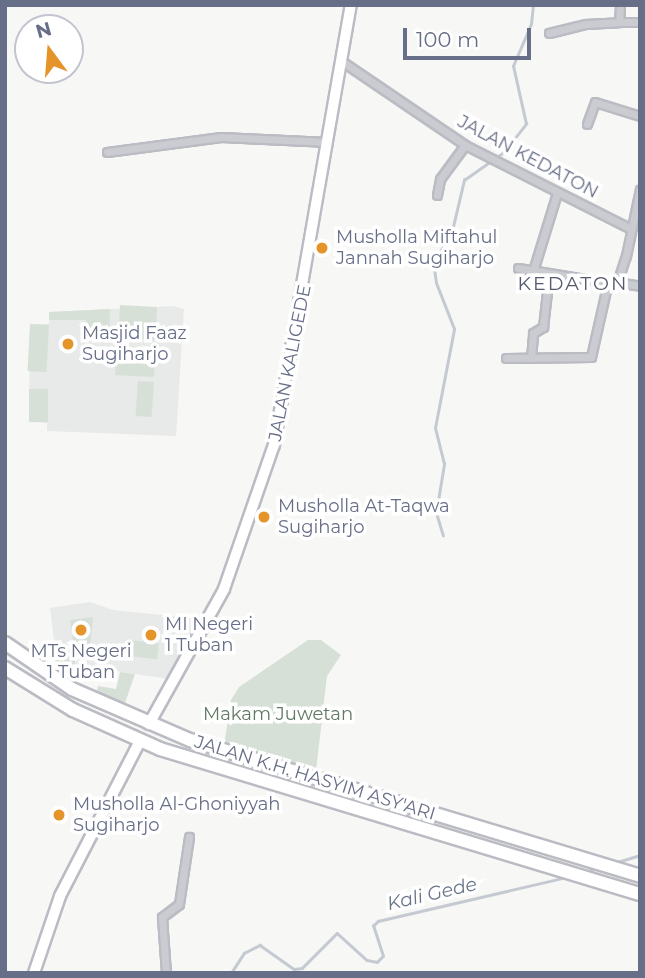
<!DOCTYPE html>
<style>
body{margin:0}
#map{position:relative;width:645px;height:978px;overflow:hidden;background:#f7f8f6;font-family:Montserrat,sans-serif}
div>[style]{position:absolute}
[style*='--x']{left:calc(var(--x)*1px);top:calc(var(--y)*1px);width:calc(var(--w)*1px);rotate:calc(var(--a)*1deg)}
.built>*{inset:0;background:#e8e9e9}
.green>*{inset:0;background:#d7e0d7;transform-origin:0 0}
.stream>*{height:2.5px;margin:-1.25px;padding:0 1.25px;transform-origin:1.25px;border-radius:1.25px;background:#c5cad2}
.roads{filter:drop-shadow(2px 0 #bbbcc3) drop-shadow(-2px 0 #bbbcc3) drop-shadow(0 2px #bbbcc3) drop-shadow(0 -2px #bbbcc3)}
.street>*{height:7px;margin:-3.5px;padding:0 3.5px;transform-origin:3.5px;border-radius:3.5px;background:#cbccd1}
.secondary>*{height:10px;margin:-5px;padding:0 5px;transform-origin:5px;border-radius:5px;background:#fff}
.highway>*{height:12px;margin:-6px;padding:0 6px;transform-origin:6px;border-radius:6px;background:#fff}
.dots>*{width:19px;height:19px;translate:-50% -50%;box-sizing:border-box;border:4px solid #fff;border-radius:50%}
span{translate:-50% -50%;white-space:nowrap;text-align:center;line-height:1.15;-webkit-text-stroke:7px #fff;paint-order:stroke}
.street-label{font-size:18px;color:#676e87}
.poi-label{font-size:18px;color:#676e87}
.left{translate:0 -50%;text-align:left}
.park-label{font-size:18px;color:#627965}
.neighbourhood-label{font-size:19px;color:#555a6c;letter-spacing:2px}
.water-label{font-size:19px;color:#687589;font-style:italic}
.frame{position:absolute;inset:0;border:7px solid #676e87;pointer-events:none}
.north{position:absolute;left:14px;top:14px;width:70px;height:70px;box-sizing:border-box;background:#fff;border:2px solid #c2c5cf;border-radius:50%;rotate:344deg;font-size:19px;font-weight:700;line-height:28px;text-align:center;color:#676e87}
.north::after{content:'';display:block;margin:auto;width:24px;height:32px;background:#e49429;clip-path:polygon(50% 0,100% 100%,50% 72%,0 100%)}
.scale{position:absolute;left:403px;top:28px;width:128px;height:32px;box-sizing:border-box;border:4px solid #676e87;border-top:0;padding-left:9px;font-size:21px;line-height:24px;white-space:nowrap;color:#676e87;-webkit-text-stroke:5px #fff;paint-order:stroke}
</style>
<div id="map">
<div class="built">
<i style="clip-path:polygon(173px 306px,184px 309px,176px 436px,47px 431px,47px 423px,29px 422px,30px 324px,49px 324px,49px 312px)"></i>
<i style="clip-path:polygon(90px 602px,113px 610px,202px 619px,169px 679px,75px 665px,76px 654px,56px 656px,50px 608px)"></i>
</div>
<div class="green">
<i style="left:157px;top:307px;width:33px;height:37px;rotate:93deg"></i>
<i style="clip-path:polygon(110px 309px,109px 333px,85px 331px,86px 320px,49px 320px,49px 312px)"></i>
<i style="left:30px;top:324px;width:19px;height:47px;rotate:3deg"></i>
<i style="left:116px;top:356px;width:39px;height:19px;rotate:3deg"></i>
<i style="left:138px;top:381px;width:16px;height:35px;rotate:4deg"></i>
<i style="left:29px;top:389px;width:19px;height:33px"></i>
<i style="clip-path:polygon(93px 617px,90px 647px,74px 646px,70px 620px)"></i>
<i style="left:128px;top:640px;width:31px;height:16px;rotate:6deg"></i>
<i style="clip-path:polygon(308px 640px,321px 640px,341px 655px,327px 676px,316px 771px,224px 745px,231px 700px,239px 687px)"></i>
<i style="clip-path:polygon(76px 655px,75px 665px,79px 666px,75px 684px,53px 671px,56px 656px)"></i>
<i style="clip-path:polygon(120px 672px,135px 674px,124px 706px,96px 694px,98px 686px,116px 689px)"></i>
</div>
<div class="stream">
<i style="--x:443;--y:536;--w:24;--a:-107"></i>
<i style="--x:436;--y:513;--w:50;--a:-80.7"></i>
<i style="--x:444;--y:464;--w:37;--a:-104"></i>
<i style="--x:435;--y:428;--w:101;--a:-79.1"></i>
<i style="--x:454;--y:329;--w:49;--a:-111.4"></i>
<i style="--x:436;--y:283;--w:22;--a:-98"></i>
<i style="--x:433;--y:261;--w:32;--a:-55"></i>
<i style="--x:451;--y:235;--w:57;--a:-76.7"></i>
<i style="--x:464;--y:180;--w:49;--a:-35"></i>
<i style="--x:504;--y:152;--w:36;--a:-52"></i>
<i style="--x:526;--y:124;--w:59;--a:-102.6"></i>
<i style="--x:513;--y:66;--w:46;--a:-66.8"></i>
<i style="--x:531;--y:24;--w:19;--a:-84"></i>
<i style="--x:614;--y:863;--w:27;--a:-17"></i>
<i style="--x:584;--y:872;--w:15;--a:-16"></i>
<i style="--x:231;--y:973;--w:24;--a:-57"></i>
<i style="--x:244;--y:953;--w:18;--a:-27"></i>
<i style="--x:260;--y:945;--w:42;--a:35.2"></i>
<i style="--x:294;--y:969;--w:8;--a:-7"></i>
<i style="--x:302;--y:968;--w:49;--a:-45"></i>
<i style="--x:337;--y:933;--w:40;--a:42"></i>
<i style="--x:367;--y:960;--w:10;--a:11"></i>
<i style="--x:377;--y:962;--w:8;--a:-45"></i>
<i style="--x:383;--y:956;--w:32;--a:-108"></i>
<i style="--x:373;--y:926;--w:7;--a:-45"></i>
<i style="--x:378;--y:921;--w:194;--a:-13.1"></i>
</div>
<div class="roads">
<div class="street">
<i style="--x:620;--y:5;--w:17;--a:93"></i>
<i style="--x:619;--y:22;--w:21;--a:0"></i>
<i style="--x:549;--y:33;--w:38;--a:-14"></i>
<i style="--x:586;--y:24;--w:33;--a:-3"></i>
<i style="--x:343;--y:62;--w:148;--a:34.2"></i>
<i style="--x:465;--y:145;--w:186;--a:26.8"></i>
<i style="--x:587;--y:124;--w:23;--a:-70"></i>
<i style="--x:595;--y:102;--w:47;--a:17.3"></i>
<i style="--x:107;--y:152;--w:115;--a:-7.5"></i>
<i style="--x:221;--y:137;--w:107;--a:2.7"></i>
<i style="--x:437;--y:195;--w:16;--a:-79"></i>
<i style="--x:440;--y:179;--w:42;--a:-53.7"></i>
<i style="--x:518;--y:268;--w:93;--a:9.3"></i>
<i style="--x:533;--y:271;--w:82;--a:-72.9"></i>
<i style="--x:616;--y:282;--w:24;--a:9"></i>
<i style="--x:506;--y:358;--w:85;--a:-0.7"></i>
<i style="--x:591;--y:357;--w:73;--a:-77.3"></i>
<i style="--x:607;--y:286;--w:13;--a:-29"></i>
<i style="--x:618;--y:280;--w:25;--a:-72"></i>
<i style="--x:626;--y:256;--w:68;--a:-78.2"></i>
<i style="--x:531;--y:358;--w:25;--a:-85"></i>
<i style="--x:533;--y:333;--w:12;--a:-31"></i>
<i style="--x:543;--y:327;--w:53;--a:-83.5"></i>
<i style="--x:166;--y:973;--w:56;--a:-94.1"></i>
<i style="--x:162;--y:917;--w:21;--a:-37"></i>
<i style="--x:179;--y:904;--w:68;--a:-81.5"></i>
</div>
<div class="secondary">
<i style="--x:149;--y:724;--w:154;--a:-60.9"></i>
<i style="--x:224;--y:589;--w:152;--a:-70.9"></i>
<i style="--x:274;--y:445;--w:447;--a:-80.1"></i>
<i style="--x:34;--y:973;--w:81;--a:-71.3"></i>
<i style="--x:60;--y:896;--w:174;--a:-62.7"></i>
</div>
<div class="highway">
<i style="--x:5;--y:643;--w:81;--a:34.5"></i>
<i style="--x:72;--y:689;--w:129;--a:23.4"></i>
<i style="--x:190;--y:740;--w:470;--a:16.8"></i>
<i style="--x:5;--y:668;--w:80;--a:31.7"></i>
<i style="--x:73;--y:710;--w:95;--a:24.1"></i>
<i style="--x:160;--y:749;--w:501;--a:16.81"></i>
</div>
</div>
<div class="dots">
<i style="left:322px;top:248px;background:#e49429"></i>
<i style="left:68px;top:344px;background:#e49429"></i>
<i style="left:264px;top:517px;background:#e49429"></i>
<i style="left:81px;top:630px;background:#e49429"></i>
<i style="left:151px;top:635px;background:#e49429"></i>
<i style="left:59px;top:815px;background:#e49429"></i>
</div>
<div class="street-label">
<span style="left:528px;top:157px;rotate:28deg">JALAN KEDATON</span>
<span style="left:290px;top:363px;rotate:-79deg">JALAN KALIGEDE</span>
<span style="left:315px;top:778px;rotate:17deg">JALAN K.H. HASYIM ASY'ARI</span>
</div>
<div class="poi-label">
<span class="left" style="left:336px;top:248px">Musholla Miftahul<br>Jannah Sugiharjo</span>
<span class="left" style="left:82px;top:344px">Masjid Faaz<br>Sugiharjo</span>
<span class="left" style="left:278px;top:517px">Musholla At-Taqwa<br>Sugiharjo</span>
<span class="left" style="left:165px;top:635px">MI Negeri<br>1 Tuban</span>
<span style="left:81px;top:662px">MTs Negeri<br>1 Tuban</span>
<span class="left" style="left:73px;top:815px">Musholla Al-Ghoniyyah<br>Sugiharjo</span>
</div>
<div class="park-label">
<span style="left:278px;top:714px">Makam Juwetan</span>
</div>
<div class="neighbourhood-label">
<span style="left:573px;top:284px">KEDATON</span>
</div>
<div class="water-label">
<span style="left:432px;top:894px;rotate:-13deg">Kali Gede</span>
</div>
<div class="frame"></div>
<div class="north">N</div>
<div class="scale">100 m</div>
</div>
